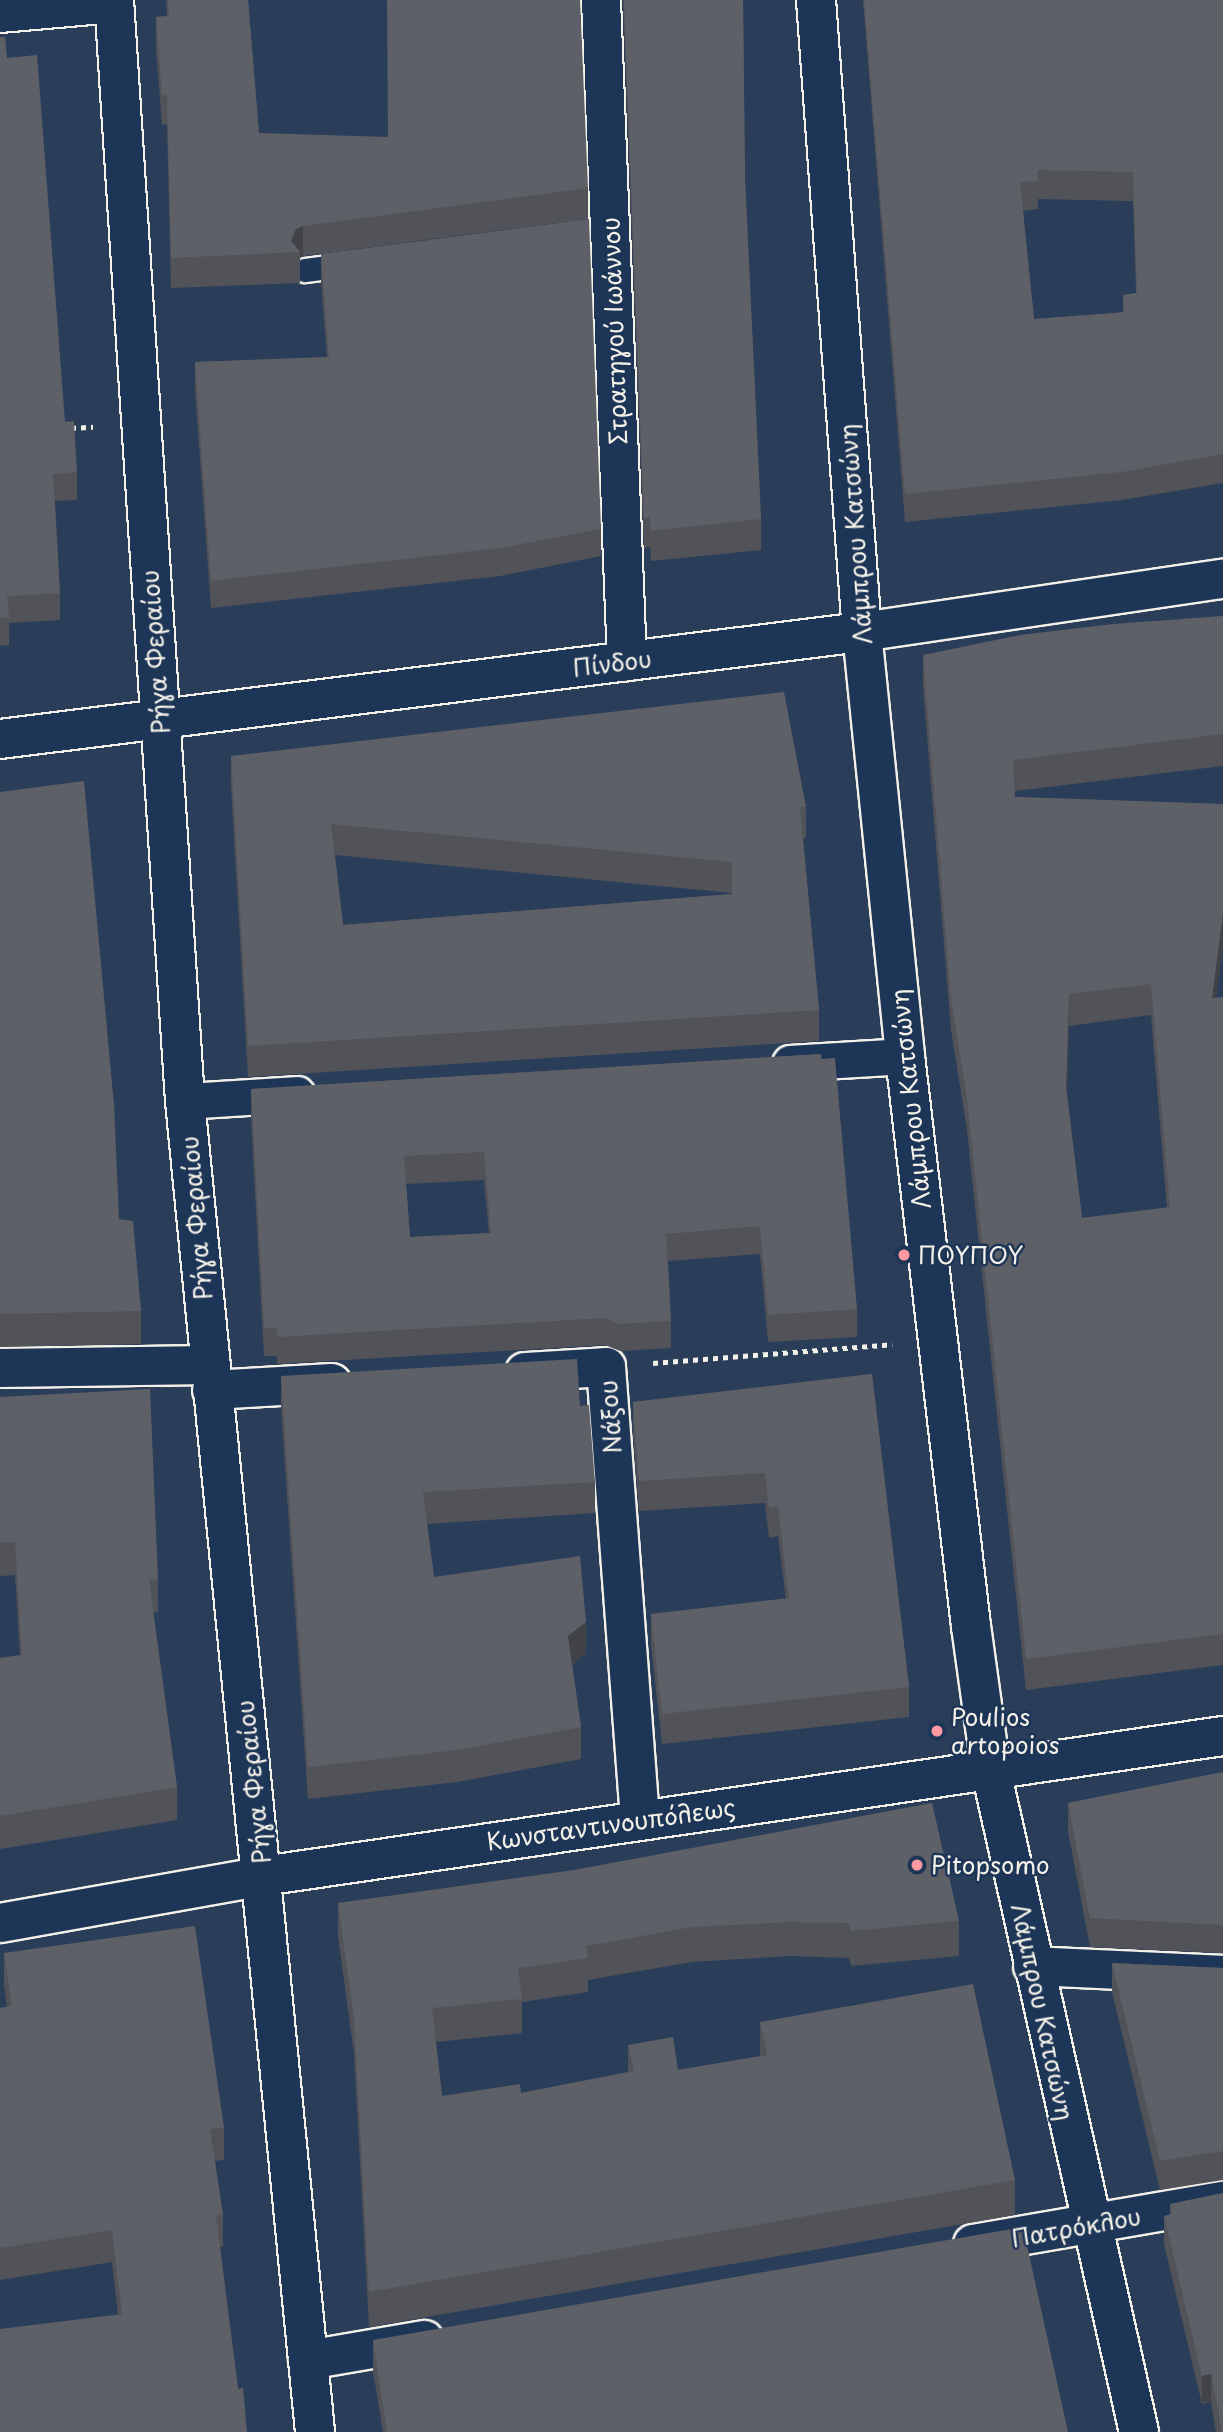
<!DOCTYPE html>
<meta charset="utf-8">
<style>
body{margin:0}
#map{position:relative;width:1223px;height:2432px;overflow:hidden;background:#2a3e5a;font-family:"Playpen Sans",sans-serif}
div>[style]{position:absolute}
[style*='--x']{left:calc(var(--x)*1px);top:calc(var(--y)*1px);width:calc(var(--w)*1px);rotate:calc(var(--a)*1deg)}
.path>*{height:4.5px;margin-top:-2.25px;transform-origin:0;background:repeating-linear-gradient(90deg,#f4f1e8 0 5px,transparent 0 10px)}
.roads{filter:drop-shadow(2px 0 #f4f1e8) drop-shadow(-2px 0 #f4f1e8) drop-shadow(0 2px #f4f1e8) drop-shadow(0 -2px #f4f1e8)}
.service>*{height:23px;margin:-11.5px;padding:0 11.5px;transform-origin:11.5px;border-radius:11.5px;background:#1d3557}
.pedestrian>*{height:35px;margin:-17.5px;padding:0 17.5px;transform-origin:17.5px;border-radius:17.5px;background:#1d3557}
.minor>*{height:38px;margin:-19px;padding:0 19px;transform-origin:19px;border-radius:19px;background:#1d3557}
.wall>*{inset:0;background:#515359}
.shaded-wall>*{inset:0;background:#424349;transform-origin:0 0}
.building>*{inset:0;background:#5e6068}
.dots>*{width:19px;height:19px;translate:-50% -50%;box-sizing:border-box;border:4px solid #1d3557;border-radius:50%}
span{translate:-50% -50%;white-space:nowrap;text-align:center;line-height:1.15;-webkit-text-stroke:5px #1d3557;paint-order:stroke}
.street-label{font-size:24px;color:#f4f1e8}
.poi-label{font-size:24px;color:#f4f1e8}
.left{translate:0 -50%;text-align:left}
</style>
<div id="map">
<div class="path">
<i style="--x:71;--y:428;--w:22;--a:-3"></i>
<i style="--x:653;--y:1363;--w:240;--a:-4.5"></i>
</div>
<div class="roads">
<div class="service">
<i style="--x:305;--y:270;--w:45;--a:-7.6"></i>
</div>
<div class="pedestrian">
<i style="--x:790;--y:1063;--w:115;--a:-3.5"></i>
<i style="--x:185;--y:1101;--w:112;--a:-3.6"></i>
</div>
<div class="minor">
<i style="--x:114;--y:0;--w:1103;--a:86.31"></i>
<i style="--x:185;--y:1101;--w:1337;--a:84.42"></i>
<i style="--x:601;--y:0;--w:662;--a:87.75"></i>
<i style="--x:816;--y:0;--w:634;--a:85.84"></i>
<i style="--x:862;--y:632;--w:426;--a:84.2"></i>
<i style="--x:905;--y:1056;--w:574;--a:83.4"></i>
<i style="--x:971;--y:1626;--w:146;--a:82.1"></i>
<i style="--x:991;--y:1771;--w:677;--a:77.38"></i>
<i style="--x:0;--y:13;--w:114;--a:-5"></i>
<i style="--x:0;--y:739;--w:869;--a:-7.08"></i>
<i style="--x:862;--y:632;--w:365;--a:-8.4"></i>
<i style="--x:0;--y:1368;--w:209;--a:-0.8"></i>
<i style="--x:525;--y:1372;--w:81;--a:-3.5"></i>
<i style="--x:606;--y:1367;--w:453;--a:85.7"></i>
<i style="--x:212;--y:1390;--w:120;--a:-3.3"></i>
<i style="--x:0;--y:1923;--w:267;--a:-10.1"></i>
<i style="--x:263;--y:1876;--w:970;--a:-8.3"></i>
<i style="--x:1033;--y:1966;--w:190;--a:2.7"></i>
<i style="--x:973;--y:2244;--w:254;--a:-9.8"></i>
<i style="--x:308;--y:2360;--w:118;--a:-9.8"></i>
</div>
</div>
<div class="wall">
<i style="clip-path:polygon(166px 0,248px 0,259px 133px,588px 188px,588px 219px,303px 256px,300px 258px,300px 283px,171px 288px,167px 124px,162px 125px,156px 48px,156px 17px,167px 16px)"></i>
<i style="clip-path:polygon(623px 0,743px 0,745px 179px,761px 519px,761px 550px,651px 561px,650px 547px,644px 548px)"></i>
<i style="clip-path:polygon(evenodd,863px 0,1223px 0,1223px 483px,1122px 500px,905px 522px,863px 0,1038px 199px,1133px 201px,1136px 293px,1123px 295px,1123px 313px,1034px 319px,1023px 211px,1038px 209px,1038px 199px)"></i>
<i style="clip-path:polygon(0 37px,7px 58px,65px 422px,77px 472px,77px 500px,55px 501px,60px 593px,60px 620px,9px 623px,9px 645px,0 646px)"></i>
<i style="clip-path:polygon(321px 254px,601px 529px,601px 556px,500px 576px,211px 608px,195px 390px,195px 362px,327px 357px,321px 282px)"></i>
<i style="clip-path:polygon(evenodd,1223px 616px,1223px 766px,1015px 791px,1015px 797px,1223px 804px,1223px 944px,1216px 998px,1223px 997px,1223px 1665px,1026px 1690px,967px 1130px,951px 1030px,923px 686px,923px 655px,1223px 616px,1151px 1015px,1167px 1208px,1082px 1218px,1067px 1093px,1069px 1026px,1151px 1015px)"></i>
<i style="clip-path:polygon(evenodd,231px 756px,806px 807px,806px 838px,803px 838px,819px 1010px,819px 1041px,248px 1077px,231px 786px,231px 756px,335px 855px,732px 893px,732px 894px,343px 925px,335px 855px)"></i>
<i style="clip-path:polygon(0 792px,119px 1219px,141px 1311px,141px 1344px,0 1347px)"></i>
<i style="clip-path:polygon(evenodd,821px 1054px,857px 1309px,857px 1337px,768px 1342px,760px 1254px,668px 1261px,671px 1321px,671px 1348px,620px 1351px,605px 1345px,277px 1364px,277px 1356px,264px 1356px,251px 1117px,251px 1089px,821px 1054px,484px 1180px,489px 1233px,410px 1237px,406px 1184px,484px 1180px)"></i>
<i style="clip-path:polygon(872px 1374px,909px 1687px,909px 1717px,662px 1744px,651px 1644px,651px 1614px,786px 1599px,778px 1536px,769px 1538px,765px 1503px,639px 1511px,633px 1432px,633px 1402px)"></i>
<i style="clip-path:polygon(281px 1376px,580px 1406px,595px 1482px,595px 1513px,427px 1524px,434px 1577px,586px 1653px,572px 1665px,581px 1727px,581px 1759px,457px 1782px,308px 1799px,281px 1408px)"></i>
<i style="clip-path:polygon(0 1397px,158px 1579px,158px 1612px,153px 1613px,177px 1787px,177px 1820px,0 1849px,0 1658px,20px 1655px,15px 1575px,0 1576px)"></i>
<i style="clip-path:polygon(1223px 1772px,1223px 1953px,1090px 1947px,1068px 1831px,1068px 1803px)"></i>
<i style="clip-path:polygon(338px 1903px,959px 1921px,959px 1956px,851px 1966px,849px 1958px,790px 1956px,692px 1962px,588px 1980px,588px 1992px,522px 2002px,522px 2033px,436px 2042px,442px 2096px,521px 2093px,628px 2072px,628px 2045px,678px 2070px,760px 2056px,760px 2022px,1015px 2180px,1015px 2215px,369px 2327px,354px 2053px,338px 1937px)"></i>
<i style="clip-path:polygon(4px 1953px,224px 2128px,224px 2160px,215px 2161px,223px 2215px,223px 2247px,220px 2247px,238px 2389px,118px 2314px,112px 2262px,0 2280px,0 2008px,7px 2007px,4px 1985px)"></i>
<i style="clip-path:polygon(1112px 1963px,1223px 1968px,1223px 2180px,1160px 2190px,1112px 1992px)"></i>
<i style="clip-path:polygon(1223px 2193px,1223px 2432px,1216px 2432px,1211px 2402px,1202px 2404px,1164px 2244px,1164px 2216px,1170px 2215px,1170px 2204px)"></i>
<i style="clip-path:polygon(373px 2340px,1068px 2432px,383px 2432px,373px 2371px)"></i>
</div>
<div class="shaded-wall">
<i style="clip-path:polygon(303px 226px,303px 256px,300px 258px,300px 252px,291px 241px,296px 229px)"></i>
<i style="clip-path:polygon(1223px 912px,1223px 944px,1212px 1029px,1212px 998px)"></i>
<i style="clip-path:polygon(1069px 994px,1069px 1026px,1066px 1119px,1066px 1088px)"></i>
<i style="clip-path:polygon(586px 1622px,586px 1653px,568px 1668px,568px 1636px)"></i>
<i style="left:1211px;top:2374px;width:28px;height:9px;rotate:90deg"></i>
</div>
<div class="building">
<i style="clip-path:polygon(168px 0,248px 0,259px 133px,388px 137px,387px 0,580px 0,588px 188px,303px 226px,296px 229px,291px 241px,300px 252px,171px 258px,167px 94px,162px 95px,156px 17px,169px 16px)"></i>
<i style="clip-path:polygon(624px 0,743px 0,745px 179px,761px 519px,651px 531px,650px 517px,644px 518px)"></i>
<i style="clip-path:polygon(evenodd,864px 0,1223px 0,1223px 454px,1122px 472px,905px 494px,864px 0,1038px 170px,1133px 172px,1137px 293px,1123px 295px,1124px 312px,1034px 319px,1020px 182px,1038px 181px,1038px 170px)"></i>
<i style="clip-path:polygon(0 37px,5px 37px,7px 58px,37px 55px,65px 422px,74px 421px,77px 472px,53px 474px,60px 593px,7px 596px,9px 618px,0 618px)"></i>
<i style="clip-path:polygon(589px 219px,601px 529px,500px 548px,211px 581px,195px 362px,329px 357px,321px 254px)"></i>
<i style="clip-path:polygon(evenodd,1223px 616px,1223px 734px,1013px 760px,1015px 797px,1223px 804px,1223px 912px,1212px 998px,1223px 997px,1223px 1634px,1026px 1659px,967px 1099px,951px 999px,923px 655px,1020px 635px,1113px 624px,1223px 616px,1151px 984px,1170px 1207px,1082px 1218px,1066px 1088px,1069px 994px,1151px 984px)"></i>
<i style="clip-path:polygon(evenodd,784px 692px,806px 807px,800px 807px,819px 1010px,248px 1046px,231px 756px,784px 692px,331px 824px,732px 862px,732px 894px,343px 925px,331px 824px)"></i>
<i style="clip-path:polygon(84px 781px,114px 1105px,119px 1219px,133px 1221px,141px 1311px,0 1314px,0 792px)"></i>
<i style="clip-path:polygon(evenodd,821px 1054px,821px 1059px,835px 1058px,857px 1309px,768px 1315px,760px 1226px,666px 1234px,671px 1321px,620px 1324px,605px 1318px,277px 1337px,277px 1328px,264px 1328px,251px 1089px,821px 1054px,484px 1152px,491px 1233px,410px 1237px,404px 1156px,484px 1152px)"></i>
<i style="clip-path:polygon(577px 1359px,580px 1406px,589px 1405px,595px 1482px,423px 1492px,434px 1577px,580px 1556px,586px 1622px,568px 1636px,581px 1727px,457px 1750px,308px 1767px,281px 1376px)"></i>
<i style="clip-path:polygon(872px 1374px,909px 1687px,662px 1714px,651px 1614px,789px 1598px,778px 1506px,769px 1508px,765px 1473px,639px 1481px,633px 1402px)"></i>
<i style="clip-path:polygon(150px 1389px,158px 1579px,149px 1580px,177px 1787px,0 1816px,0 1658px,22px 1655px,15px 1542px,0 1542px,0 1397px)"></i>
<i style="clip-path:polygon(1223px 1772px,1223px 1925px,1090px 1918px,1068px 1803px)"></i>
<i style="clip-path:polygon(932px 1803px,959px 1921px,851px 1931px,849px 1923px,790px 1922px,692px 1927px,586px 1946px,588px 1958px,518px 1968px,522px 1999px,432px 2008px,442px 2096px,520px 2084px,521px 2093px,634px 2071px,628px 2045px,673px 2037px,678px 2070px,767px 2055px,760px 2022px,973px 1984px,1015px 2180px,369px 2292px,354px 2018px,338px 1903px,574px 1870px)"></i>
<i style="clip-path:polygon(195px 1926px,224px 2128px,210px 2129px,223px 2215px,216px 2216px,238px 2389px,243px 2388px,247px 2432px,0 2432px,0 2329px,122px 2314px,112px 2230px,0 2248px,0 2008px,12px 2006px,4px 1953px)"></i>
<i style="clip-path:polygon(1112px 1963px,1223px 1968px,1223px 2151px,1160px 2161px)"></i>
<i style="clip-path:polygon(1223px 2193px,1223px 2432px,1222px 2432px,1211px 2374px,1202px 2376px,1164px 2216px,1172px 2214px,1170px 2204px)"></i>
<i style="clip-path:polygon(1023px 2227px,1068px 2432px,387px 2432px,373px 2340px)"></i>
</div>
<div class="dots">
<i style="left:904px;top:1255px;background:#ff9aa2"></i>
<i style="left:937px;top:1731px;background:#ff9aa2"></i>
<i style="left:917px;top:1865px;background:#ff9aa2"></i>
</div>
<div class="street-label">
<span style="left:614px;top:331px;rotate:-92deg">Στρατηγού Ιωάννου</span>
<span style="left:855px;top:534px;rotate:-94deg">Λάμπρου Κατσώνη</span>
<span style="left:155px;top:652px;rotate:-94deg">Ρήγα Φεραίου</span>
<span style="left:612px;top:663px;rotate:-7deg">Πίνδου</span>
<span style="left:910px;top:1099px;rotate:-96deg">Λάμπρου Κατσώνη</span>
<span style="left:196px;top:1218px;rotate:-95deg">Ρήγα Φεραίου</span>
<span style="left:610px;top:1417px;rotate:-94deg">Νάξου</span>
<span style="left:253px;top:1782px;rotate:-96deg">Ρήγα Φεραίου</span>
<span style="left:611px;top:1824px;rotate:-8deg">Κωνσταντινουπόλεως</span>
<span style="left:1043px;top:2012px;rotate:78deg">Λάμπρου Κατσώνη</span>
<span style="left:1076px;top:2227px;rotate:-10deg">Πατρόκλου</span>
</div>
<div class="poi-label">
<span class="left" style="left:918px;top:1255px">ΠΟΥΠΟΥ</span>
<span class="left" style="left:951px;top:1731px">Poulios<br>artopoios</span>
<span class="left" style="left:931px;top:1865px">Pitopsomo</span>
</div>
</div>
